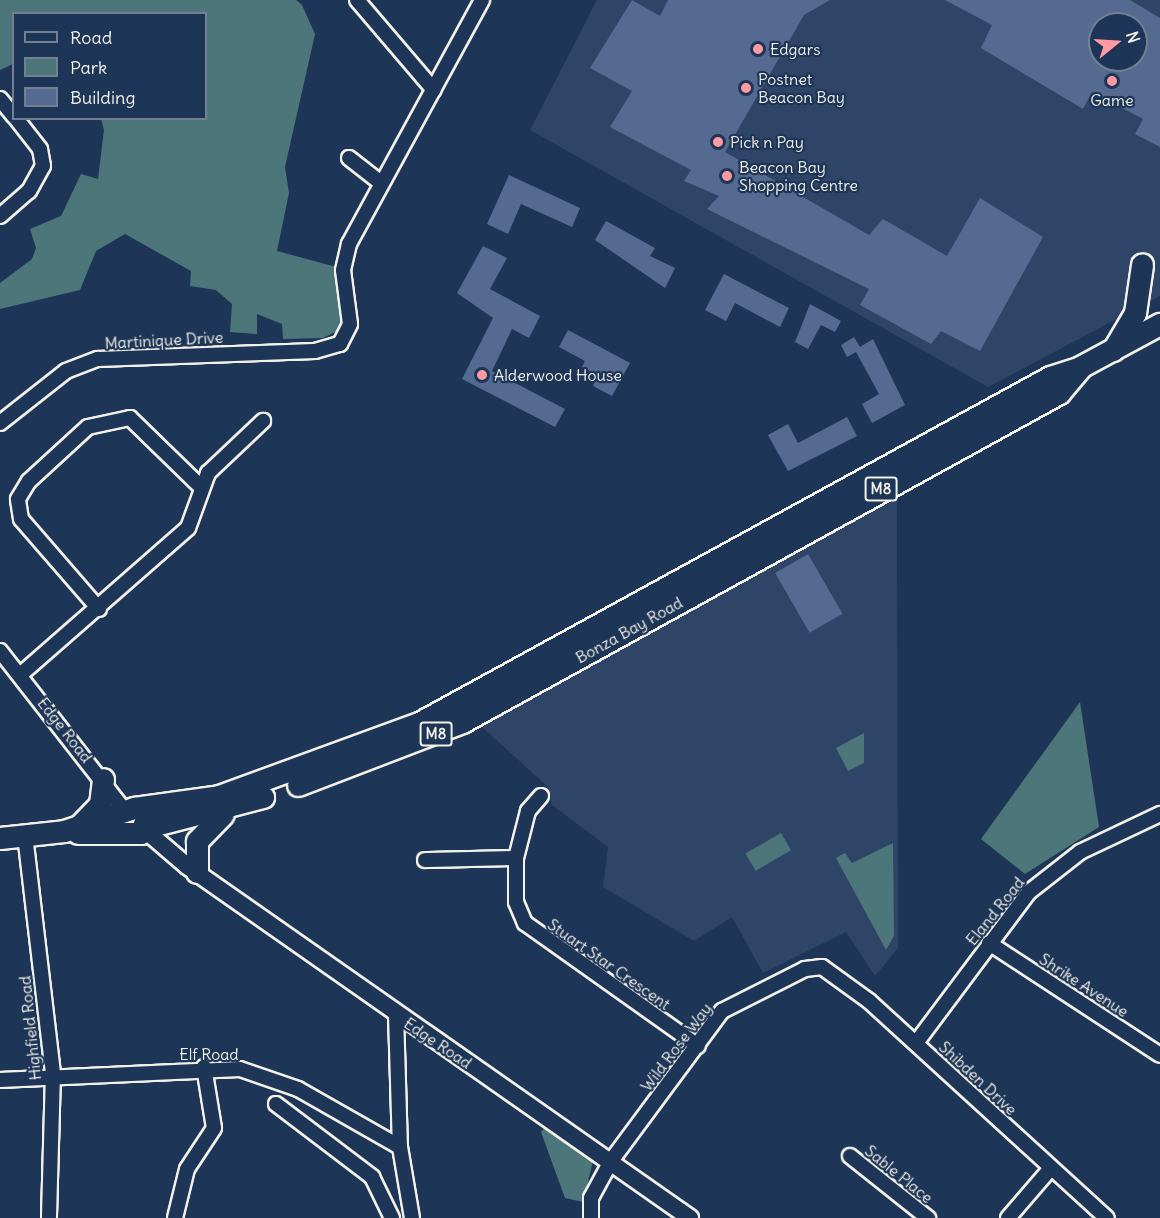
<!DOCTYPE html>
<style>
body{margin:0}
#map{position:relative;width:1160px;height:1218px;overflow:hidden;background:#1d3557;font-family:Delius,sans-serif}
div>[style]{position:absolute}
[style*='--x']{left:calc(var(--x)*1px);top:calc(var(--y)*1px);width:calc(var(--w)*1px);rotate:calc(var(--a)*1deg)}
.built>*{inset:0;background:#2e4568}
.green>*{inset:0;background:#4d767a;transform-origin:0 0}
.building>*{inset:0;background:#556a91;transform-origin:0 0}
.roads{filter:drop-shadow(2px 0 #f4f1e8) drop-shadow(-2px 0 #f4f1e8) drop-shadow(0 2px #f4f1e8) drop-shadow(0 -2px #f4f1e8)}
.minor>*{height:14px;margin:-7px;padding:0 7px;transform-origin:7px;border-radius:7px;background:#1d3557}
.tertiary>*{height:16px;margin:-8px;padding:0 8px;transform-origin:8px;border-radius:8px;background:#1d3557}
.primary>*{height:21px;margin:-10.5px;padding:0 10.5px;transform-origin:10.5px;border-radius:10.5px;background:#1d3557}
.dots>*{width:16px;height:16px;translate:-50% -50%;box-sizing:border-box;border:3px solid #1d3557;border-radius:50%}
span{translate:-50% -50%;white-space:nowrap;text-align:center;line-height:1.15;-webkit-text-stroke:4.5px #1d3557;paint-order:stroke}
.shield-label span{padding:2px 4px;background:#1d3557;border:2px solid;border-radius:4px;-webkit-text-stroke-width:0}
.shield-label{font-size:15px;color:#f4f1e8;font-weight:700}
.poi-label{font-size:16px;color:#f4f1e8}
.left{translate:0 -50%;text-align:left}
.street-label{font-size:16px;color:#f4f1e8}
.legend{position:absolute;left:12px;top:12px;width:195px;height:108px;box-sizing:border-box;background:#1d3557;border:2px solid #738091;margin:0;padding:8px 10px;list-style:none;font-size:18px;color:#f4f1e8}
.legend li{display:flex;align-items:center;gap:12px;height:30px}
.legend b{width:30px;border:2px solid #738091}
.north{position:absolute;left:1088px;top:12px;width:60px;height:60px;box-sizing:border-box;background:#1d3557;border:2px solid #738091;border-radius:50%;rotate:72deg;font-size:16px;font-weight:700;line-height:24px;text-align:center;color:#f4f1e8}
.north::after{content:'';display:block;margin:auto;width:21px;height:27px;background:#ff9aa2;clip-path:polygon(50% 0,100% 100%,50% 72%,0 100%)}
</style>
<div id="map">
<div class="built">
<i style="clip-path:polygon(evenodd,597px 0,1160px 0,1160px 296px,988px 387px,530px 130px,597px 0,1100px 24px,1136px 24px,1136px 60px,1100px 60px,1100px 24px)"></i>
<i style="clip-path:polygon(897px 495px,898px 948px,875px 976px,846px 932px,763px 973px,732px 917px,694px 941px,603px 887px,608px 847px,552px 805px,548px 787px,481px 726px)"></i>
</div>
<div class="green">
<i style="clip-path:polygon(0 0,296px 0,302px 5px,315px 34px,285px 167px,289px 193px,277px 251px,340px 268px,345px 319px,337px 331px,323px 338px,283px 339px,282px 324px,257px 314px,257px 334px,230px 332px,232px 304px,216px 290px,190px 286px,191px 271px,125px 234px,96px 251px,80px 290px,0 309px,0 283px,32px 259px,36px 248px,30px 229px,61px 216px,81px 174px,98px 179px,104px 130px,101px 119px,206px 118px,206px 14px,14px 14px,13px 64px,0 70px)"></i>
<i style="clip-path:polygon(1080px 702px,1099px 827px,1025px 874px,981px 839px)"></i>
<i style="clip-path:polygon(864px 733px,864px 763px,848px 771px,836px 748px)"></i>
<i style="left:781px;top:833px;width:20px;height:41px;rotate:60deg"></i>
<i style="clip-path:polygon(893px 843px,894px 936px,886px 950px,836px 858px,845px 853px,852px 863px)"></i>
<i style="clip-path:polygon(545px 1127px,593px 1161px,583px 1202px,565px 1198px,541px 1132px)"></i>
</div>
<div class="building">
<i style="clip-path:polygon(632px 0,660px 16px,668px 0,830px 0,804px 15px,725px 152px,869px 235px,883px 219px,947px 256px,980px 198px,1043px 237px,980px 351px,941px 331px,931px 344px,860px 305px,869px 289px,707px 209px,719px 196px,684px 181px,691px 170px,610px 127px,632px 91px,590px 68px)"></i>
<i style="clip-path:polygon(evenodd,945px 0,1130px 0,1160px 18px,1160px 147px,1135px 134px,1143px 119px,1092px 92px,1083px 109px,981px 48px,992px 25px,945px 0,1100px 24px,1136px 24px,1136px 60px,1100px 60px,1100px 24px)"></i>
<i style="clip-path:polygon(509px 175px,580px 208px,572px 227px,521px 204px,508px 234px,487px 224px)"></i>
<i style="clip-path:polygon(606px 221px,655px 248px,650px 256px,675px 268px,665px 288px,595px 240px)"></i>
<i style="clip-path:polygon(483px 246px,507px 258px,490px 289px,540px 316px,529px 338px,512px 329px,492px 371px,565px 409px,555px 427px,462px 379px,493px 318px,457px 293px)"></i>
<i style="clip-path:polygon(724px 274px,789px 308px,780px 327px,735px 303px,726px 321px,705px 310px)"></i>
<i style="clip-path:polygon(810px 304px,841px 321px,835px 332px,821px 325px,808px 349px,795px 342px)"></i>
<i style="clip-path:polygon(568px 330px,630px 363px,612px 396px,593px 386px,598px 375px,582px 367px,585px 361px,559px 347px)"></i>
<i style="clip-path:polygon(854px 337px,860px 347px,873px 339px,905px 405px,872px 423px,862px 404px,879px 394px,856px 352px,847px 357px,841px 345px)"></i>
<i style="clip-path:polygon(847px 417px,857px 436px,788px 471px,768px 435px,788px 424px,798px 443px)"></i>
<i style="left:808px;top:554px;width:69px;height:38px;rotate:60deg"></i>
</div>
<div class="roads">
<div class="minor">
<i style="--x:357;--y:0;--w:118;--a:49.5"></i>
<i style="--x:0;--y:99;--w:22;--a:51"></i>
<i style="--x:349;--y:158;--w:41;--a:38"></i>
<i style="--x:0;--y:216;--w:38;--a:-41"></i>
<i style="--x:29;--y:191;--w:29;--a:-61"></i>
<i style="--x:43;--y:166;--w:17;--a:-100"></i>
<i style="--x:40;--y:149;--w:39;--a:-128"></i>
<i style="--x:0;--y:423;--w:84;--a:-38.2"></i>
<i style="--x:66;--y:371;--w:34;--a:-21"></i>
<i style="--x:98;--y:359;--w:217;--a:-2.1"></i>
<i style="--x:315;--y:351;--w:26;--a:-16"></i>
<i style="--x:340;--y:344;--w:22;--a:-63"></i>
<i style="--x:350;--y:324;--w:54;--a:-97.4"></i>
<i style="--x:343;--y:270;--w:27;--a:-77"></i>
<i style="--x:349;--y:244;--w:278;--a:-61.4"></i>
<i style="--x:99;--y:609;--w:119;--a:-130.9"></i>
<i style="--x:21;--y:519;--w:20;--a:-99"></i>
<i style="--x:18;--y:499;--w:21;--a:-59"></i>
<i style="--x:29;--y:481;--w:80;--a:-42.5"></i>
<i style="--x:88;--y:427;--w:43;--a:-12.1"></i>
<i style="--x:130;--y:418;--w:100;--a:44.2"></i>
<i style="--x:0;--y:651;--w:204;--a:52"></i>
<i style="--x:20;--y:675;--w:223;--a:-41.2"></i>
<i style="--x:188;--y:528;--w:59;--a:-70"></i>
<i style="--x:208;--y:473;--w:76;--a:-43.4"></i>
<i style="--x:541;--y:796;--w:20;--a:131"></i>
<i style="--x:528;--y:811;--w:49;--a:104.3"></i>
<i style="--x:516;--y:858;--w:44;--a:90"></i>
<i style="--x:516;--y:902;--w:23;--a:67"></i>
<i style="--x:525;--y:923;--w:212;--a:35.4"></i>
<i style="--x:25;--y:835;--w:240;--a:83.3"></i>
<i style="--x:53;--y:1073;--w:145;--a:91.6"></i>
<i style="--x:425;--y:860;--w:91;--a:-1.3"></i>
<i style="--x:989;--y:943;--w:204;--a:33.2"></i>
<i style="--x:396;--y:1014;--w:133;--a:88.3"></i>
<i style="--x:400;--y:1147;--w:72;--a:80.4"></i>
<i style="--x:916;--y:1043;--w:189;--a:-53.2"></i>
<i style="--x:1029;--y:892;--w:65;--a:-38.1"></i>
<i style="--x:1080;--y:852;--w:89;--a:-25.4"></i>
<i style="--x:0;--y:1080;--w:240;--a:-2.6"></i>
<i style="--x:240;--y:1069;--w:61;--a:19"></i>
<i style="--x:298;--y:1089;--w:117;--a:29.6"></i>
<i style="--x:276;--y:1104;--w:121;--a:37.2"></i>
<i style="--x:372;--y:1177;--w:46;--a:64"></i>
<i style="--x:850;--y:1156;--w:100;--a:38.5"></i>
<i style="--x:175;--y:1218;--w:50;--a:-76.2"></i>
<i style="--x:187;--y:1169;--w:49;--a:-56.6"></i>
<i style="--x:214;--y:1128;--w:62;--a:-99.3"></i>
<i style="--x:591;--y:1218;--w:20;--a:-90"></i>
<i style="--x:591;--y:1198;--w:42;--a:-61.6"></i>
<i style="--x:611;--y:1161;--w:187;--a:-53.5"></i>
<i style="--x:722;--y:1011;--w:93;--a:-26.8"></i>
<i style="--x:805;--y:969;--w:17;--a:-7"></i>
<i style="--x:822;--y:967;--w:58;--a:35.9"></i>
<i style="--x:869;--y:1001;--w:322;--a:42.4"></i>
<i style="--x:1008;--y:1218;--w:66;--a:-49.3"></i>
</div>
<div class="tertiary">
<i style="--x:145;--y:830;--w:55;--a:40.6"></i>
<i style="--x:187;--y:866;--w:614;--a:34.98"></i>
</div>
<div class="primary">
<i style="--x:1113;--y:350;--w:43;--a:-59.3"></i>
<i style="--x:1135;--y:313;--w:49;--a:-81.7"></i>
<i style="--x:298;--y:785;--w:176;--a:-21"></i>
<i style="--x:462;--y:722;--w:682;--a:-28.86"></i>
<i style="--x:1059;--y:393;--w:33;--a:-50"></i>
<i style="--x:78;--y:827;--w:32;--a:-46"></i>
<i style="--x:100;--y:804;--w:25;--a:-83"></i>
<i style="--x:147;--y:827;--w:120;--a:-14.5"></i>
<i style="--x:78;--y:833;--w:63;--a:0"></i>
<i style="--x:141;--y:833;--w:19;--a:-72"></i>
<i style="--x:0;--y:838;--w:64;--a:-6.2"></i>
<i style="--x:64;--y:831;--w:74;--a:-18.2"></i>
<i style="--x:134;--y:808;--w:86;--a:-8"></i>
<i style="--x:219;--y:796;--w:215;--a:-20.1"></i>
<i style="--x:421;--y:722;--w:717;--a:-28.74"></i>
<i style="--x:1050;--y:377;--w:32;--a:-18"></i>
<i style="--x:1080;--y:367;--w:91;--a:-28.3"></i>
<i style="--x:197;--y:872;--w:31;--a:-90"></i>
<i style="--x:197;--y:841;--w:37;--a:-46"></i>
</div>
</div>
<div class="dots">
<i style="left:758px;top:49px;background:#ff9aa2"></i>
<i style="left:1112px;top:81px;background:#ff9aa2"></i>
<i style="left:746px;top:88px;background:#ff9aa2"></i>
<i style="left:718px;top:142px;background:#ff9aa2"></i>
<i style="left:727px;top:176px;background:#ff9aa2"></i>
<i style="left:482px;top:375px;background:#ff9aa2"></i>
</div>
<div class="shield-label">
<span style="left:881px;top:489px">M8</span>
<span style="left:436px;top:734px">M8</span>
</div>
<div class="poi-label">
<span class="left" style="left:770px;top:49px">Edgars</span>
<span class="left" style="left:758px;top:88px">Postnet<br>Beacon Bay</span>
<span style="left:1112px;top:100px">Game</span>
<span class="left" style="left:730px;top:142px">Pick n Pay</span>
<span class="left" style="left:739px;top:176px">Beacon Bay<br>Shopping Centre</span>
<span class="left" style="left:494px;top:375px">Alderwood House</span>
</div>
<div class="street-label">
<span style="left:164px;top:340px;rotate:-3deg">Martinique Drive</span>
<span style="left:629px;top:630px;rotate:-29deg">Bonza Bay Road</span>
<span style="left:65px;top:730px;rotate:52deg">Edge Road</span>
<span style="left:995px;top:911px;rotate:-51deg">Eland Road</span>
<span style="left:609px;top:964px;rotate:35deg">Stuart Star Crescent</span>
<span style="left:1084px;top:985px;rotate:33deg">Shrike Avenue</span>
<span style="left:30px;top:1028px;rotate:-96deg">Highfield Road</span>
<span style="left:438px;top:1043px;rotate:34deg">Edge Road</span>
<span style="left:676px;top:1047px;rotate:-53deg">Wild Rose Way</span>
<span style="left:209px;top:1054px">Elf Road</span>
<span style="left:978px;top:1078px;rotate:43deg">Shibden Drive</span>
<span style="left:899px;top:1174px;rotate:39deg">Sable Place</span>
</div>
<ul class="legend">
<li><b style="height:8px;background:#1d3557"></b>Road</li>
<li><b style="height:16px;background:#4d767a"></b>Park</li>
<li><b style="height:16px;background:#556a91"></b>Building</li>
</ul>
<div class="north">N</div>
</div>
